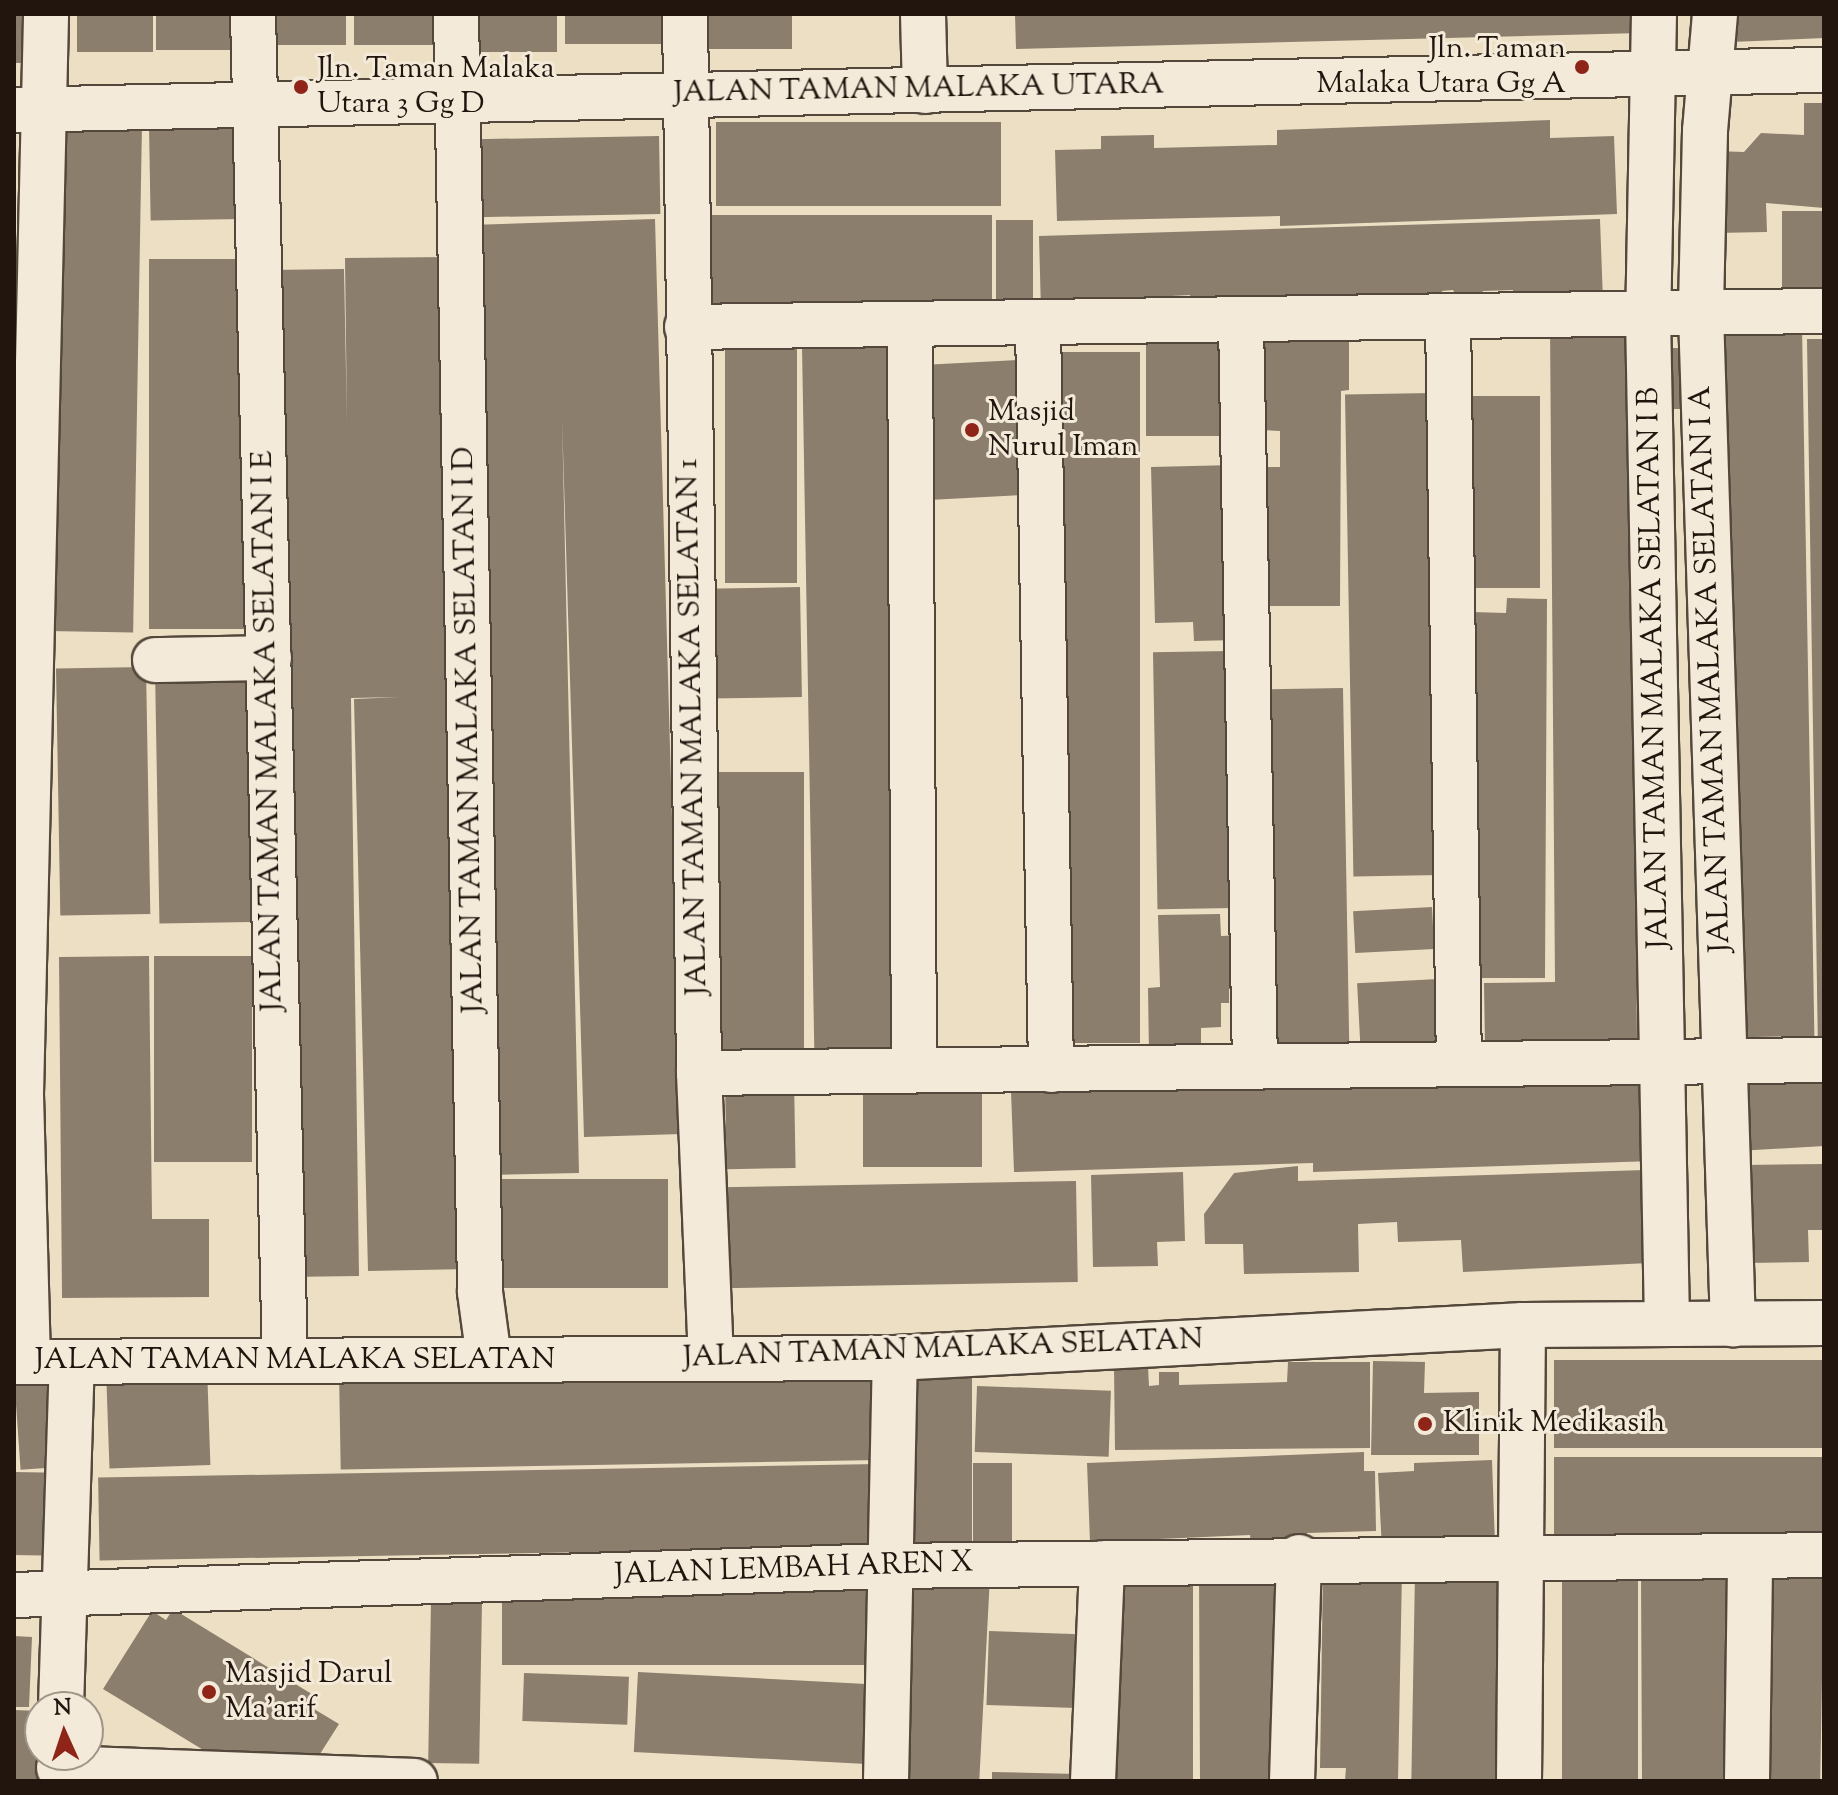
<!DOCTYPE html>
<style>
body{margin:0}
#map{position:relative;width:1838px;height:1795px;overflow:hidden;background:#eddfc4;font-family:"Sorts Mill Goudy",serif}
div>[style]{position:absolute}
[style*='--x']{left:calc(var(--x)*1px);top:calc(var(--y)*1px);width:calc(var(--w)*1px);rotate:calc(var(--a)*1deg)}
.building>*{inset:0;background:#8b7e6d;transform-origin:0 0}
.roads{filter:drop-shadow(2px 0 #54483c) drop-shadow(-2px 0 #54483c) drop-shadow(0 2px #54483c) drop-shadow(0 -2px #54483c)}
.minor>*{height:44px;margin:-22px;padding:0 22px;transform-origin:22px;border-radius:22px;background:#f3ead9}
.dots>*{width:22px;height:22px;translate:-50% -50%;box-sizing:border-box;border:4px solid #f3ead9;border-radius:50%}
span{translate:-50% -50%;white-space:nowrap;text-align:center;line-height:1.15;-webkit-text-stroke:6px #f3ead9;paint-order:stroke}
.poi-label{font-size:30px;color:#21150e}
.right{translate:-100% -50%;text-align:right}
.left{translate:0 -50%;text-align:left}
.street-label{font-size:30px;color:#21150e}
.frame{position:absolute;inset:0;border:16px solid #21150e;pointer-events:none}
.north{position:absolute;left:24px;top:1691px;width:80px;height:80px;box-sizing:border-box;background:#f3ead9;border:2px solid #9f9588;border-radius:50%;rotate:357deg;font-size:22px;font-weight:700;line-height:32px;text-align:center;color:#21150e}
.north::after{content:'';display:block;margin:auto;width:28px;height:36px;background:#8f2418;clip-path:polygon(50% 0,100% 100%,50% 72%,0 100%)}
</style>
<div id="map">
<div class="building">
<i style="left:14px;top:14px;width:26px;height:49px"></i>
<i style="left:77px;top:14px;width:76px;height:38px"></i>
<i style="left:156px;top:14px;width:95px;height:36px"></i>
<i style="left:262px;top:14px;width:84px;height:31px"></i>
<i style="left:354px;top:14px;width:85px;height:31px"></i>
<i style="left:471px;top:14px;width:86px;height:38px"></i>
<i style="left:565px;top:14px;width:115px;height:30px"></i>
<i style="left:697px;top:14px;width:95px;height:35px"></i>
<i style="clip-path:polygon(1015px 14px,1640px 14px,1641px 33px,1016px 49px)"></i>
<i style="clip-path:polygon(1730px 14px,1824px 14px,1824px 38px,1731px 42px)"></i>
<i style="clip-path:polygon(1804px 103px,1824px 103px,1824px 208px,1766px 203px,1767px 232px,1715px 233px,1715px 151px,1744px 152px,1761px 133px,1804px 135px)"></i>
<i style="clip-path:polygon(1550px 120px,1550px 138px,1614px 136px,1617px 214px,1280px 226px,1280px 216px,1057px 221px,1055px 150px,1101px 149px,1101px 136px,1154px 135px,1154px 148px,1277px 145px,1277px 130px)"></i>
<i style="left:716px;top:122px;width:285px;height:84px"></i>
<i style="left:57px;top:123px;width:85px;height:508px;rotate:1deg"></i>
<i style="left:240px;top:125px;width:94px;height:91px;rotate:89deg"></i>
<i style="left:659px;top:136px;width:78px;height:183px;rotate:89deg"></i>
<i style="left:1782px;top:211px;width:42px;height:86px"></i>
<i style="left:711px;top:215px;width:281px;height:95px"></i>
<i style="clip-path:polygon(655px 219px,681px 1134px,584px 1137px,562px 417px,579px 1173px,491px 1175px,469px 225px)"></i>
<i style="clip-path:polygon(1600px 219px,1603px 301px,1513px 305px,1513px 290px,1483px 291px,1479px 298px,1456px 296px,1453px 290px,1442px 291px,1443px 304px,1191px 313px,1190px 295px,1115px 299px,1115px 310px,1041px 311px,1039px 236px)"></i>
<i style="left:996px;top:220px;width:37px;height:84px"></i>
<i style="clip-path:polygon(449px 257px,469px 1269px,368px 1271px,354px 699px,400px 697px,351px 698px,359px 1276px,286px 1277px,270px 270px,344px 269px,347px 424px,345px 258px)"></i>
<i style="left:246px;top:259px;width:370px;height:97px;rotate:90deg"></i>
<i style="clip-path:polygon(1631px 325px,1635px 835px,1651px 835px,1652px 902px,1636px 902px,1637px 1046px,1485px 1048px,1484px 983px,1555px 982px,1550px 326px)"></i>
<i style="left:1802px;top:327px;width:709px;height:86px;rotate:89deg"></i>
<i style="clip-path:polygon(1257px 334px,1349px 335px,1349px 390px,1341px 391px,1340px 606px,1262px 606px,1262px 467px,1280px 467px,1280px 431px,1261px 430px)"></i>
<i style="left:1234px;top:335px;width:101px;height:88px;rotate:90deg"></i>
<i style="left:797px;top:339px;width:244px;height:72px;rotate:90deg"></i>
<i style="clip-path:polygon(1807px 339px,1824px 339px,1824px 1052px,1818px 1052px)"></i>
<i style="left:897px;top:345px;width:707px;height:95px;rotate:89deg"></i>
<i style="left:1657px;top:348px;width:39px;height:61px"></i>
<i style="left:1140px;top:352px;width:691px;height:82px;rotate:90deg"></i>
<i style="left:1019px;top:360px;width:135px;height:102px;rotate:87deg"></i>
<i style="left:1432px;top:393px;width:482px;height:87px;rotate:89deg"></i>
<i style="left:1540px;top:396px;width:192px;height:76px;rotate:90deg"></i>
<i style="clip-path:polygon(1234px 465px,1238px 640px,1194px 641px,1193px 622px,1155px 623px,1151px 467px)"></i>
<i style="left:800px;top:587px;width:110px;height:94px;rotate:89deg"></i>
<i style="clip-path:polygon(1507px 598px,1547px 599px,1545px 978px,1471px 978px,1472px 612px,1506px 613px)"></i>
<i style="left:1229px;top:651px;width:257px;height:76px;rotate:89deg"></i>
<i style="left:146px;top:667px;width:247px;height:90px;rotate:89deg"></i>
<i style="left:247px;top:668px;width:254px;height:92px;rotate:89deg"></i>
<i style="left:1343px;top:688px;width:363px;height:89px;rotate:89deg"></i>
<i style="left:712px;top:772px;width:92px;height:282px"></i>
<i style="left:1432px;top:907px;width:42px;height:79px;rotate:87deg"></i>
<i style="clip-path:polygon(1220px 914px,1221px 936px,1243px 935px,1244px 988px,1229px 989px,1229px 1003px,1221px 1003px,1221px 1027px,1201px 1028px,1201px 1054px,1149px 1055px,1148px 988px,1160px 987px,1158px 915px)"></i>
<i style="clip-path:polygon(149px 956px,152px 1219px,209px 1219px,209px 1297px,62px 1298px,59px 957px)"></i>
<i style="left:252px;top:956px;width:206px;height:98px;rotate:90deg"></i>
<i style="left:1438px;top:979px;width:66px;height:81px;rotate:87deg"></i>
<i style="clip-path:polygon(1824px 1064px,1824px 1146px,1738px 1151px,1734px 1072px,1770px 1071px,1770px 1084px,1793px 1083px,1792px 1066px)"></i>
<i style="clip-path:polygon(1651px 1069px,1654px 1161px,1313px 1172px,1313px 1163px,1014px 1172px,1011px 1091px)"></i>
<i style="left:794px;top:1078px;width:90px;height:69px;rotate:89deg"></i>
<i style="left:863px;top:1083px;width:119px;height:84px"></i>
<i style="clip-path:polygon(1824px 1164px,1824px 1230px,1808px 1230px,1809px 1262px,1745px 1263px,1743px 1165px)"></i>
<i style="clip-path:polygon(1298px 1166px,1298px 1181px,1645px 1170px,1649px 1263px,1463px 1272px,1461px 1240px,1398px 1242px,1397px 1222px,1358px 1224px,1359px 1272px,1244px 1274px,1243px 1244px,1205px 1244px,1204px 1214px,1234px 1173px)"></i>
<i style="clip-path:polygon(1183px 1172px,1185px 1241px,1157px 1242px,1158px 1266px,1093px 1267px,1091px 1175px)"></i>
<i style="left:668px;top:1179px;width:109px;height:177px;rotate:90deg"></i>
<i style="left:1076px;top:1181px;width:101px;height:355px;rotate:89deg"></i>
<i style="left:1824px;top:1360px;width:88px;height:270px;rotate:90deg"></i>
<i style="clip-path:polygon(1373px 1361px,1425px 1362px,1424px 1393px,1479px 1392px,1479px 1455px,1371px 1455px)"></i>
<i style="left:907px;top:1362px;width:65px;height:183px"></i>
<i style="clip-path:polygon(1288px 1362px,1370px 1362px,1370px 1448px,1115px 1450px,1114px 1367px,1148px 1367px,1149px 1386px,1159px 1385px,1159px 1372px,1179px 1372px,1179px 1385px,1287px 1382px)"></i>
<i style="left:879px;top:1366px;width:94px;height:540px;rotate:89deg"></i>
<i style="left:207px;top:1367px;width:98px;height:101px;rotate:88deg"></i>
<i style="left:57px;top:1374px;width:93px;height:43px;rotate:86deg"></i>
<i style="left:977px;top:1386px;width:134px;height:66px;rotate:2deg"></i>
<i style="clip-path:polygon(1364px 1452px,1364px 1471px,1375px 1471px,1376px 1531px,1307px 1533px,1307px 1545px,1251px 1548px,1250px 1535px,1090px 1542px,1087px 1463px)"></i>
<i style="left:1554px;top:1457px;width:270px;height:79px"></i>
<i style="clip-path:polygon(1492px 1460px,1495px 1544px,1382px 1549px,1378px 1473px,1414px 1471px,1414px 1463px)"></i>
<i style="left:973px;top:1463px;width:39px;height:78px"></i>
<i style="left:878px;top:1464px;width:83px;height:780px;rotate:89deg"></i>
<i style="left:14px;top:1472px;width:44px;height:83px;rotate:1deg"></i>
<i style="left:1761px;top:1563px;width:63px;height:218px;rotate:1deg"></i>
<i style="left:1638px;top:1565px;width:216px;height:76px;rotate:90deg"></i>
<i style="clip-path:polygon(1323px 1569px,1402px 1571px,1398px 1781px,1345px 1781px,1346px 1768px,1320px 1768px)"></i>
<i style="clip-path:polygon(1199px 1571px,1290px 1571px,1290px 1717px,1271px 1717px,1273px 1781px,1200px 1781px)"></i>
<i style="left:1193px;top:1572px;width:209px;height:84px;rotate:90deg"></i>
<i style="left:1415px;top:1572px;width:86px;height:209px;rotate:1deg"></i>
<i style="left:911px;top:1574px;width:79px;height:207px;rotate:3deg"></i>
<i style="clip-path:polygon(1727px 1574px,1727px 1678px,1738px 1781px,1642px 1781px,1641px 1575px)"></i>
<i style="left:502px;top:1582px;width:372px;height:83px"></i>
<i style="left:431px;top:1601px;width:51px;height:162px;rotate:1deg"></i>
<i style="clip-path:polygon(173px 1609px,315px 1696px,309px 1706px,339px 1724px,306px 1776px,271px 1771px,238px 1750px,228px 1765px,103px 1689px,152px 1611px,166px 1620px)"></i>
<i style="left:989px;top:1631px;width:97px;height:74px;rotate:2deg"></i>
<i style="clip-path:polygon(14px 1636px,32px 1637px,29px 1707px,14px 1707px)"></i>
<i style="left:638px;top:1672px;width:233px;height:80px;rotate:3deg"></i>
<i style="left:524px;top:1673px;width:105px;height:48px;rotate:2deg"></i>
<i style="clip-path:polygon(14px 1710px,40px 1711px,40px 1755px,54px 1755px,53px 1781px,14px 1781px)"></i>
<i style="clip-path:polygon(992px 1772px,1076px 1774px,1076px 1781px,992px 1781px)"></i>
</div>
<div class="roads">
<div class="minor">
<i style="--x:253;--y:14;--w:1344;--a:88.64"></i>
<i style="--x:456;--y:14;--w:1278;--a:88.92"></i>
<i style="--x:480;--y:1292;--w:68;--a:82.3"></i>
<i style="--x:685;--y:14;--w:1059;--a:89.24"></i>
<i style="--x:699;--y:1073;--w:285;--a:87.6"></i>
<i style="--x:923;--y:14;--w:77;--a:88.5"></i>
<i style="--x:1654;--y:14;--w:301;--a:91.1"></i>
<i style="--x:1648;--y:315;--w:1008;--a:88.92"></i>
<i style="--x:1715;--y:14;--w:117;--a:94.9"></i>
<i style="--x:1705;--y:131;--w:183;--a:91.3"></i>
<i style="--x:1701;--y:314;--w:1011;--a:88.19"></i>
<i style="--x:14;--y:110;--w:1810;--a:-1.27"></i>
<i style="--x:1448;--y:317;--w:746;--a:89.16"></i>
<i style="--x:1241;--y:322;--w:744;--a:88.92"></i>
<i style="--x:1038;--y:324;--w:746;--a:89"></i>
<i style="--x:910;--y:325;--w:742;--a:89.69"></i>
<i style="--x:687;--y:327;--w:1137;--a:-0.81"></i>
<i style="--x:155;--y:660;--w:114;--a:-1"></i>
<i style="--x:699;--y:1073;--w:1125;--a:-0.66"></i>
<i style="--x:14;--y:1362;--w:881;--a:-0.26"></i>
<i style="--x:895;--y:1358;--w:629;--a:-3.01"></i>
<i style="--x:1523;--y:1325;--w:301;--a:-0.4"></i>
<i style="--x:28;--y:1362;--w:268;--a:-91.5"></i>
<i style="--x:21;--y:1094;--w:1080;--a:-88.67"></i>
<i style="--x:14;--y:1595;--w:876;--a:-1.9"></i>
<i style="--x:890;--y:1566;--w:934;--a:-0.67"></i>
<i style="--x:61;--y:1707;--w:345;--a:-88.2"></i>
<i style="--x:59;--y:1768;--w:356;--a:2.1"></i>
<i style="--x:886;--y:1781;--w:423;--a:-88.8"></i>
<i style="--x:1093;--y:1781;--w:218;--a:-87.6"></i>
<i style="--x:1292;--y:1781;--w:224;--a:-88.2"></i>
<i style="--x:1519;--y:1781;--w:456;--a:-89.5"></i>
<i style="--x:1747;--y:1781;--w:224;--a:-89.2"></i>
</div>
</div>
<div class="dots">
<i style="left:1582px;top:67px;background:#8f2418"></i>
<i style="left:301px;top:87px;background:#8f2418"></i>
<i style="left:972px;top:430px;background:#8f2418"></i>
<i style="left:1425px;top:1424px;background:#8f2418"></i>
<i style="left:209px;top:1692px;background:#8f2418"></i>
</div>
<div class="poi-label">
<span class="right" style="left:1566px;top:67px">Jln. Taman<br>Malaka Utara Gg A</span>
<span class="left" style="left:317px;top:87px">Jln. Taman Malaka<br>Utara 3 Gg D</span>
<span class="left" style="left:988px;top:430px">Masjid<br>Nurul Iman</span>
<span class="left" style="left:1443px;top:1424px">Klinik Medikasih</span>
<span class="left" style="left:225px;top:1692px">Masjid Darul<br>Ma'arif</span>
</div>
<div class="street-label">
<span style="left:919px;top:90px;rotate:-1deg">JALAN TAMAN MALAKA UTARA</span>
<span style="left:1655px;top:668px;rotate:-91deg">JALAN TAMAN MALAKA SELATAN I B</span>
<span style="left:1712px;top:669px;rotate:-92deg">JALAN TAMAN MALAKA SELATAN I A</span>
<span style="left:694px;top:727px;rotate:-91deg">JALAN TAMAN MALAKA SELATAN 1</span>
<span style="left:470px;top:730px;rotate:-91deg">JALAN TAMAN MALAKA SELATAN I D</span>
<span style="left:269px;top:731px;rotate:-91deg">JALAN TAMAN MALAKA SELATAN I E</span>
<span style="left:943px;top:1350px;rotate:-2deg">JALAN TAMAN MALAKA SELATAN</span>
<span style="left:295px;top:1361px">JALAN TAMAN MALAKA SELATAN</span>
<span style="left:794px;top:1570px;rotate:-2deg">JALAN LEMBAH AREN X</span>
</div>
<div class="frame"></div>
<div class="north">N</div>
</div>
